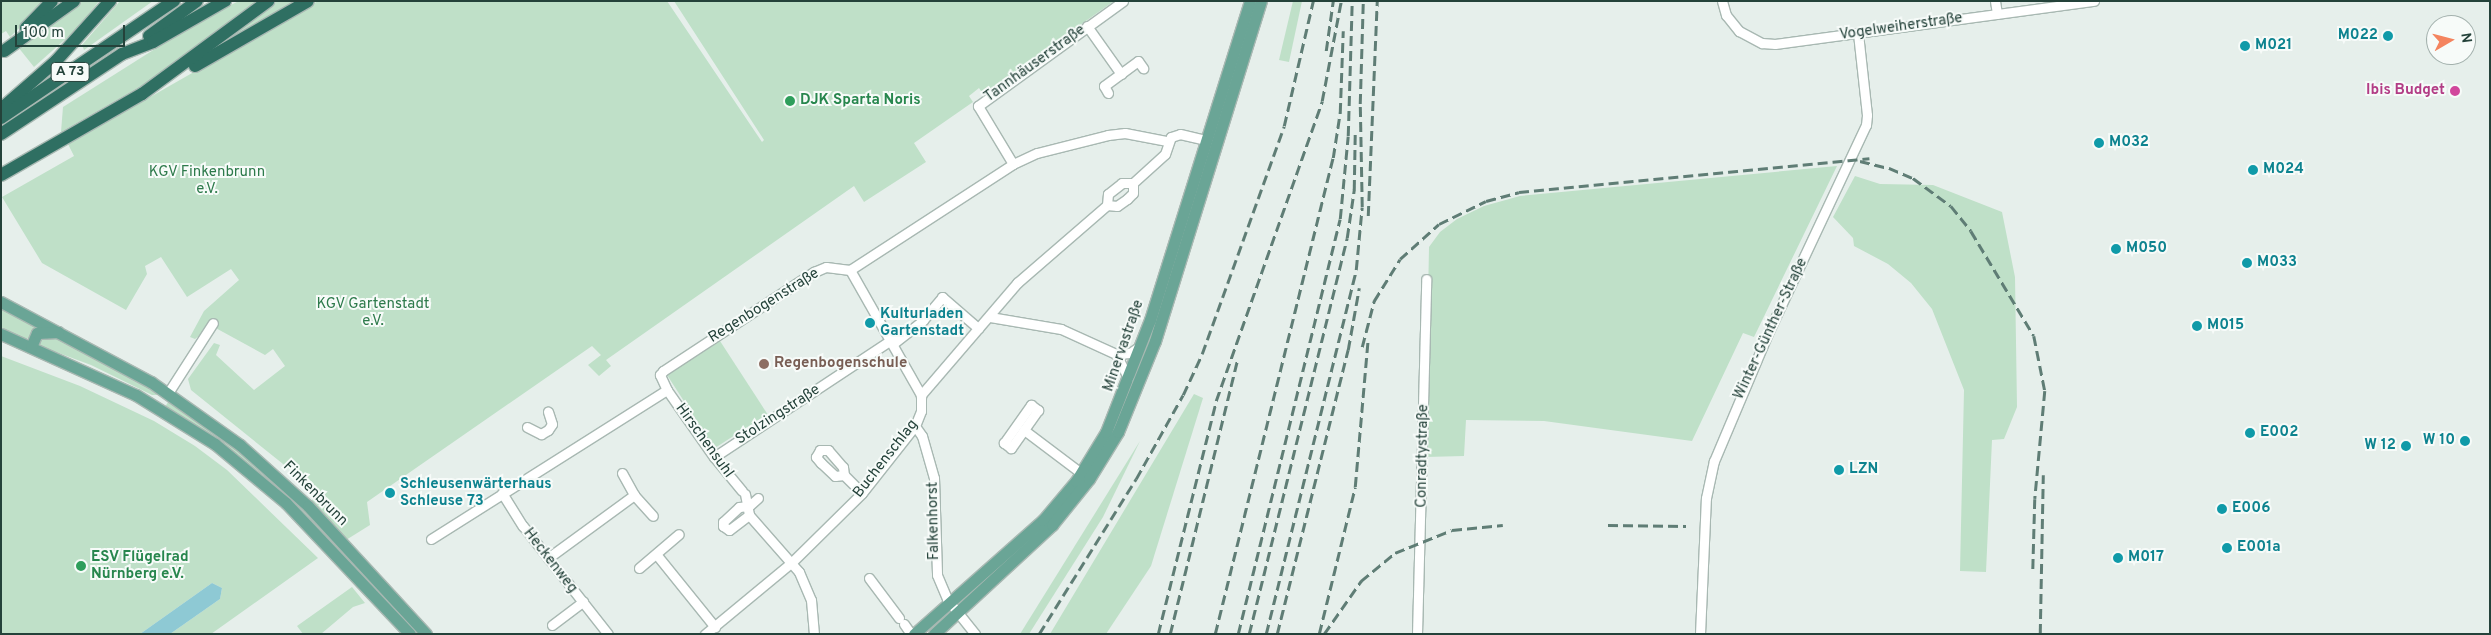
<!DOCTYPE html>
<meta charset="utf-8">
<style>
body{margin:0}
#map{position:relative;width:2491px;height:635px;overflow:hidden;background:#e6efeb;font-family:Overpass,sans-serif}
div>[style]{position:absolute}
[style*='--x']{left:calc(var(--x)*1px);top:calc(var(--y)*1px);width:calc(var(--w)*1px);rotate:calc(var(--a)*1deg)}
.green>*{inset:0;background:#bfe0c8;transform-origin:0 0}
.water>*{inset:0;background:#8ec9d4}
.roads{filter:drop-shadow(1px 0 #a8b8b2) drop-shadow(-1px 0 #a8b8b2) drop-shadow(0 1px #a8b8b2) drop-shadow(0 -1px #a8b8b2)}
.minor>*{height:9px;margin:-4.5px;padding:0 4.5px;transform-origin:4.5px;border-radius:4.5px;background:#fff}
.major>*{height:11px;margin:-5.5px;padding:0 5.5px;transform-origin:5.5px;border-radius:5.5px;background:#6aa596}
.highway>*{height:12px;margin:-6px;padding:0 6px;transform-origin:6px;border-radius:6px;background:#2f6f62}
.rail>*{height:2.5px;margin-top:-1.25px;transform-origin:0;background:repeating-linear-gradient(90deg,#5f7d75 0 10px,transparent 0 15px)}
.dots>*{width:14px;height:14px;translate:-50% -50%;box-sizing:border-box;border:2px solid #f7fbf9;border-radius:50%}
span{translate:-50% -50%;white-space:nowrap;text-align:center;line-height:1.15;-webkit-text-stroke:4px #f7fbf9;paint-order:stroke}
.shield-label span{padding:1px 4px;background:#f7fbf9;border:1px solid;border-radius:4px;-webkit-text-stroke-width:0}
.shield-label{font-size:14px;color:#24423a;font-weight:700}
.street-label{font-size:15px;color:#24423a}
.culture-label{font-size:15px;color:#0d838f;font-weight:700}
.right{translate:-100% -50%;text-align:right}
.left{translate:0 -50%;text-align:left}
.hotel-label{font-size:15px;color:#b23c85;font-weight:700}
.leisure-label{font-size:15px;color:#27864d;font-weight:700}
.park-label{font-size:15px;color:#2d7a4b}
.education-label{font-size:15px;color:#785e54;font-weight:700}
.frame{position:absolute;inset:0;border:2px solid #24423a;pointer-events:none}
.north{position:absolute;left:2426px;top:15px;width:50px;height:50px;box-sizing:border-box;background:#f7fbf9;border:1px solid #a3b1ad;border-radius:50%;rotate:82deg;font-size:14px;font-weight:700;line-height:20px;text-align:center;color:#24423a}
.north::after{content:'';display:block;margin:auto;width:18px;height:22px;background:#f4845f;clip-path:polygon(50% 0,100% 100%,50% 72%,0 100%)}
.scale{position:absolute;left:15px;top:25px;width:110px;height:22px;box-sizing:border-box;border:2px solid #24423a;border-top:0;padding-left:6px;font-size:15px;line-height:18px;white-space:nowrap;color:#24423a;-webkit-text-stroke:4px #f7fbf9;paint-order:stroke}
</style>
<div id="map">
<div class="green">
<i style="clip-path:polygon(1px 1px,47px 1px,10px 37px,6px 31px,1px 34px)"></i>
<i style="clip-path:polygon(80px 1px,99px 1px,80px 26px,34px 67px,18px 47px)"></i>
<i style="clip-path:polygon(120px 1px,153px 1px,84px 50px,82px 45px)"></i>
<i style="clip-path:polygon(239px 1px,259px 1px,169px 70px,61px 132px,63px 107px,204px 18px)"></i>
<i style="clip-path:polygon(277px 1px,302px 1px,202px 56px,268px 9px)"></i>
<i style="clip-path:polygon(318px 1px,667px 1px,762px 142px,764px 140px,674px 1px,1114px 1px,983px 94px,979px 88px,969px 96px,973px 102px,914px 143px,926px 162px,864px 202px,854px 186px,606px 360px,611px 366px,599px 376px,588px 365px,601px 355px,592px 346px,367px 502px,370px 525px,346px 540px,310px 502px,315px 496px,293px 472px,191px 390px,188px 379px,214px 343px,220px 345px,216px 355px,254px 390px,285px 366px,273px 349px,265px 355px,212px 326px,195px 339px,190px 337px,204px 311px,239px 280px,231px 269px,187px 297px,161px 257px,145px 266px,147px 274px,126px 310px,42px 263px,2px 197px,74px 156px,68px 144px)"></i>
<i style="clip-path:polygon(1293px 1px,1302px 1px,1289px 62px,1279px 60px)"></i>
<i style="clip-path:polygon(1837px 166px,1754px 337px,1743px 333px,1692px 441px,1544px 421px,1466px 420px,1464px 456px,1425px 457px,1429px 247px,1440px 232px,1457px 219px,1484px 206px,1520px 196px)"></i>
<i style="clip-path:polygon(1855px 176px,1880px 184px,1933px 185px,2002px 212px,2015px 277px,2017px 407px,2004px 439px,1992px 440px,1986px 572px,1960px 571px,1964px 390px,1932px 309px,1911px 283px,1888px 264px,1854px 246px,1853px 238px,1833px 217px)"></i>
<i style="clip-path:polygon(1px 307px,40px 326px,26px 340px,1px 329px)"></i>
<i style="clip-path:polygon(51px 335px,131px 376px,159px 395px,152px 395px,91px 365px,37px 345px,37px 336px)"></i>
<i style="left:720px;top:341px;width:87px;height:63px;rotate:57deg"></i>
<i style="clip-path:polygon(1px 356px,80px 386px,154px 421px,195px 446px,227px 470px,318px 558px,211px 634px,170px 634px,220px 599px,222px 588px,212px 583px,140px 634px,1px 634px)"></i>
<i style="clip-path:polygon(1194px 394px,1203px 398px,1151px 566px,1106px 634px,1050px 634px)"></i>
<i style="clip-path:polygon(170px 399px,268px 474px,329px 535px,326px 537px,235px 454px,165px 407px)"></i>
<i style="clip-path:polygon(1140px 441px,1103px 517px,1029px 634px,1020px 634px)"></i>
<i style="clip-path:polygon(352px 587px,365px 603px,353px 607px,321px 634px,303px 634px,297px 626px)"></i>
</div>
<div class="water">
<i style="clip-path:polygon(212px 583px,222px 588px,220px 599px,170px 634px,140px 634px)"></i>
</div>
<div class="roads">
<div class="minor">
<i style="--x:1722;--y:1;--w:15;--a:74"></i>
<i style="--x:1726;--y:15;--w:21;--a:51"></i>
<i style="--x:1739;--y:31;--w:26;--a:28"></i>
<i style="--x:1762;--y:43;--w:13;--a:4"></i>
<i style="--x:1775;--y:44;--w:322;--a:-7.7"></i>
<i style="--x:1995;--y:1;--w:13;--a:81"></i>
<i style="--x:1087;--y:26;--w:59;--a:54.7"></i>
<i style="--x:1108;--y:93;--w:8;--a:-120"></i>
<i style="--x:1104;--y:86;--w:42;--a:-36.3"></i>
<i style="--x:1138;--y:61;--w:9;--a:54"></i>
<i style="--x:1013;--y:164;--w:68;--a:-121.1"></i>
<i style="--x:978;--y:106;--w:179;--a:-35.9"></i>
<i style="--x:1107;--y:205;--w:11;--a:-85"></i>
<i style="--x:1108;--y:194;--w:18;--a:-38"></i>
<i style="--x:1122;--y:183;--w:11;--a:0"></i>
<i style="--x:850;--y:270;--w:144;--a:60.4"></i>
<i style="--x:990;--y:317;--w:72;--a:9.6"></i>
<i style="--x:1061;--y:329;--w:60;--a:24.4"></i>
<i style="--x:1116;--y:354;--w:14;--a:-4"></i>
<i style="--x:1130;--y:353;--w:11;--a:-34"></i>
<i style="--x:894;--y:343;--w:37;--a:-38"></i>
<i style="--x:923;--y:320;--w:30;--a:-50"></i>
<i style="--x:942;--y:297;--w:48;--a:40.7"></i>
<i style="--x:1116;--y:354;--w:27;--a:63"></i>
<i style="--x:667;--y:390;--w:82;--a:55"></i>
<i style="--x:714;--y:457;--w:44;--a:50.5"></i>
<i style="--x:168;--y:393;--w:83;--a:-57.3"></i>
<i style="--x:1031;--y:405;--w:9;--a:36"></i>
<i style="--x:1038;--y:410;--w:47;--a:125.4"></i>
<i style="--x:1011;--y:448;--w:9;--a:-144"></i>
<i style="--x:1004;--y:443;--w:47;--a:-54.6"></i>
<i style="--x:915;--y:426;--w:12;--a:55"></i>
<i style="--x:922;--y:436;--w:44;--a:74.1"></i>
<i style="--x:934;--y:478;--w:97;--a:88.2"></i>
<i style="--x:937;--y:575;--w:26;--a:67"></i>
<i style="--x:947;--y:599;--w:45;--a:51.3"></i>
<i style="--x:527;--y:427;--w:16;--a:27"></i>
<i style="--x:541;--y:434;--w:8;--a:-30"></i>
<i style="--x:548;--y:430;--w:7;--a:-56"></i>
<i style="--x:552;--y:424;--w:13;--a:-108"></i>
<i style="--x:1024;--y:430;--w:71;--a:37"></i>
<i style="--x:714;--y:457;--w:214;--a:-33.5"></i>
<i style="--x:622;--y:473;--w:25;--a:61"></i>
<i style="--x:634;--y:495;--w:28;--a:48"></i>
<i style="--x:844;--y:475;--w:9;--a:174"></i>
<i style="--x:835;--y:476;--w:19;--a:-137"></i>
<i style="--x:821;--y:463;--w:8;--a:-130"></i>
<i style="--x:816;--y:457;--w:8;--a:-60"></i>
<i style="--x:820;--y:450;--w:8;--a:0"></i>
<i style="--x:828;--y:450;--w:23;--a:49"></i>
<i style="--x:843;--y:467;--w:8;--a:83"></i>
<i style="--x:844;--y:475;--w:25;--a:45"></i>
<i style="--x:502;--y:493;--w:39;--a:58"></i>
<i style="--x:523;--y:526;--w:137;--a:51.8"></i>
<i style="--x:745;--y:494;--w:21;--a:79"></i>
<i style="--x:749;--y:515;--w:76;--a:48.7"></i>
<i style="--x:799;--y:572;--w:30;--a:67"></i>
<i style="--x:811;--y:600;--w:34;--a:85"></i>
<i style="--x:749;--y:515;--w:25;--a:143"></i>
<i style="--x:729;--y:530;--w:7;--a:-146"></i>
<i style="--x:723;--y:526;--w:4;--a:-90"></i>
<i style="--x:723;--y:522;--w:22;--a:-43"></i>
<i style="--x:739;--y:507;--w:10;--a:-6"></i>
<i style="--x:749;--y:506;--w:12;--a:-42"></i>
<i style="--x:431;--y:539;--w:279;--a:-32.3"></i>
<i style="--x:667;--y:390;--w:17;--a:-115"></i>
<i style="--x:660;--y:375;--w:5;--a:-53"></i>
<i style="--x:663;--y:371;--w:181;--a:-33.3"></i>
<i style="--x:814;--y:272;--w:13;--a:-23"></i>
<i style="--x:826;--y:267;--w:24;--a:7"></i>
<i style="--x:850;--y:270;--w:194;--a:-33"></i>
<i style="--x:1013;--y:164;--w:26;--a:-25"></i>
<i style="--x:1037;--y:153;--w:73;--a:-14.2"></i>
<i style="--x:1108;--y:135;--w:17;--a:-7"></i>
<i style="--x:1125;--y:133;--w:43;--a:10.8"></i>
<i style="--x:656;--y:554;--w:94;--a:51.1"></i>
<i style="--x:548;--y:558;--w:107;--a:-36.2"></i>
<i style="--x:639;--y:568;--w:52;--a:-40.4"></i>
<i style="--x:869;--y:578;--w:50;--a:53.1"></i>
<i style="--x:904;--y:624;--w:12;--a:55"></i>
<i style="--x:552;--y:625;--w:39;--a:-37"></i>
<i style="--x:705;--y:634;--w:113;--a:-39.6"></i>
<i style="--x:792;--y:562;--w:98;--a:-44.6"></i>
<i style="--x:862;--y:493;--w:85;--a:-51.7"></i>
<i style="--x:915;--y:426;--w:16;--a:-68"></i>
<i style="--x:921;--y:411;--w:16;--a:-90"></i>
<i style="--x:921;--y:395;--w:148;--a:-49.4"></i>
<i style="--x:1017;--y:283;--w:119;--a:-40.9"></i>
<i style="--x:1107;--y:205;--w:10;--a:6"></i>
<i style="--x:1117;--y:206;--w:12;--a:-35"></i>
<i style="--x:1127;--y:199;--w:8;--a:-45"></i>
<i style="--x:1133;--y:193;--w:10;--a:-90"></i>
<i style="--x:1133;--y:183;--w:43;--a:-42.2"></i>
<i style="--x:1165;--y:154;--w:18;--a:-71"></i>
<i style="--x:1171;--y:137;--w:9;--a:-18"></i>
<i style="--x:1180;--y:134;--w:28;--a:13"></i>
<i style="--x:1417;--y:634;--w:355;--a:-88.5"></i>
<i style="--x:1700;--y:634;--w:136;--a:-87.5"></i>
<i style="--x:1706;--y:498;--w:38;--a:-78"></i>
<i style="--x:1714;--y:461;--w:141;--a:-67.1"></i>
<i style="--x:1769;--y:331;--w:228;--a:-64.8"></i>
<i style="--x:1866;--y:125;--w:10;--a:-84"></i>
<i style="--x:1867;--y:115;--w:82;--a:-96.3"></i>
</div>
<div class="major">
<i style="--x:1;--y:302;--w:170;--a:28.1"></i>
<i style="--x:151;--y:382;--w:109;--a:35.3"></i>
<i style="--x:240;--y:445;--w:91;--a:41.9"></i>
<i style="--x:308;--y:506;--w:174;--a:47.3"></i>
<i style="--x:1;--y:334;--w:148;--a:24.3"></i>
<i style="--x:136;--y:395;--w:93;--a:31.8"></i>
<i style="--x:215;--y:444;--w:92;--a:39.7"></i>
<i style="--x:286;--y:503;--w:180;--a:46.6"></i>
<i style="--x:31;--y:347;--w:15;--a:-67"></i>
<i style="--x:37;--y:333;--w:21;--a:-3"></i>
<i style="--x:914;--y:634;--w:172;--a:-41.5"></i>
<i style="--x:1043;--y:520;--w:51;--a:-49.8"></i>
<i style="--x:1076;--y:481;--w:57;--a:-58.5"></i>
<i style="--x:1106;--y:432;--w:120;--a:-68.6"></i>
<i style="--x:1150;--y:320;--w:334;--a:-72.6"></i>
<i style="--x:934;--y:634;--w:161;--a:-42.7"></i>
<i style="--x:1052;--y:525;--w:59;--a:-51.2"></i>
<i style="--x:1089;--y:479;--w:55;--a:-58.3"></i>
<i style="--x:1118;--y:432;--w:98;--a:-67.9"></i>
<i style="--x:1155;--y:341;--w:356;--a:-72.7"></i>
</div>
<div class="highway">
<i style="--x:26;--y:28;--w:37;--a:-46"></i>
<i style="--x:149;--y:36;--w:59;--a:-36.1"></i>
<i style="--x:4;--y:51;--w:86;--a:-35.5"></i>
<i style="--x:195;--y:66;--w:130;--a:-29.9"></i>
<i style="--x:1;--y:109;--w:73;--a:-41.1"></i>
<i style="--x:56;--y:61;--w:81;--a:-48"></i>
<i style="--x:1;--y:118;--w:209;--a:-34.1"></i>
<i style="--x:1;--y:134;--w:145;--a:-33.5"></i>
<i style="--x:122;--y:54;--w:33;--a:-21"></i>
<i style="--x:153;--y:42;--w:83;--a:-29.7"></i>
<i style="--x:1;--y:175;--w:163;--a:-29.9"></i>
<i style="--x:142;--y:94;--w:157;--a:-36.4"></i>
</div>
</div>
<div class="rail">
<i style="--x:1326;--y:51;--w:50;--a:-82"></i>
<i style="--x:1860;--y:161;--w:30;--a:14"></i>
<i style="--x:1889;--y:168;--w:26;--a:23"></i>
<i style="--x:1913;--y:178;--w:47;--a:36.4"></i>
<i style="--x:1951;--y:206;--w:32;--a:51"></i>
<i style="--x:1971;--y:231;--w:122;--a:59"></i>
<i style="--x:2034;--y:336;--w:56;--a:78.7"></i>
<i style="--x:2045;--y:391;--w:108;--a:95.3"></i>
<i style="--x:2035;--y:499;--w:71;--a:91.6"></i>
<i style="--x:1368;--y:216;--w:215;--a:-87.6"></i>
<i style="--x:1362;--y:347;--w:48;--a:-75.4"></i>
<i style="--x:1374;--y:301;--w:49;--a:-58.2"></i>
<i style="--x:1400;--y:259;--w:52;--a:-41.9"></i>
<i style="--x:1439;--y:224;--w:52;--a:-26.1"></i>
<i style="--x:1486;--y:201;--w:34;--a:-15"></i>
<i style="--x:1519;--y:192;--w:352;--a:-5.5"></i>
<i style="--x:1608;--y:525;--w:78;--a:0.7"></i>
<i style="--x:1039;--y:634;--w:183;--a:-58"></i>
<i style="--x:1136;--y:479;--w:96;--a:-60.8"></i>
<i style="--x:1183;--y:395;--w:45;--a:-65.1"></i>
<i style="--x:1202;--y:354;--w:242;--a:-70.2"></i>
<i style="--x:1284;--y:126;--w:128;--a:-76.9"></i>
<i style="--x:1158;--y:634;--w:240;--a:-76"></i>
<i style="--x:1216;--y:401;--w:318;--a:-70.5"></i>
<i style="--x:1322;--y:101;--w:102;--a:-79.2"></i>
<i style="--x:1170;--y:634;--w:281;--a:-76.2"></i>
<i style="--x:1215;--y:634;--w:490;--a:-76.1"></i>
<i style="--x:1333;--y:158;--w:46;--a:-81.2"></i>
<i style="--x:1340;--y:113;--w:82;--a:-87.9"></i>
<i style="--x:1238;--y:634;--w:427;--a:-76.2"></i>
<i style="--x:1340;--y:219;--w:83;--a:-84.5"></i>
<i style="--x:1348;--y:136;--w:135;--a:-88.3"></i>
<i style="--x:1249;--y:634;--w:408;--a:-76.1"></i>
<i style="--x:1347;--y:238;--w:49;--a:-81.7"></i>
<i style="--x:1354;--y:190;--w:56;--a:-89"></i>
<i style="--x:1266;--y:634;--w:375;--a:-76.1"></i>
<i style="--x:1356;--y:270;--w:63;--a:-84.6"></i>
<i style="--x:1362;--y:207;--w:103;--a:-91.1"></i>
<i style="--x:1360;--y:104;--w:103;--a:-88.3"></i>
<i style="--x:1277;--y:634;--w:293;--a:-76"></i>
<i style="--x:1348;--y:350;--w:63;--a:-79.9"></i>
<i style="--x:1319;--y:634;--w:151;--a:-76.2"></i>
<i style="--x:1355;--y:487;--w:149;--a:-85"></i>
<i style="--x:1324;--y:634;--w:65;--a:-55.1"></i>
<i style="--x:1361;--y:581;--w:44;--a:-39.5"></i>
<i style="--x:1395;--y:553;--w:61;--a:-22"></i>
<i style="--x:1452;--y:530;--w:51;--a:-5.6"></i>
<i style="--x:2040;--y:634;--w:159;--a:-88.9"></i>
</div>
<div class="dots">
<i style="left:2388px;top:36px;background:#0f9aa8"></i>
<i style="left:2245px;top:46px;background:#0f9aa8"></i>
<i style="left:2455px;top:91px;background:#d1479c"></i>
<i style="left:790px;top:101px;background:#2e9e5b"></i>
<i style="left:2099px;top:143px;background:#0f9aa8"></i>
<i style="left:2253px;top:170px;background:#0f9aa8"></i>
<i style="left:2116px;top:249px;background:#0f9aa8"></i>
<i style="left:2247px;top:263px;background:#0f9aa8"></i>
<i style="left:870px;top:323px;background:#0f9aa8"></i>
<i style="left:2197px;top:326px;background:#0f9aa8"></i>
<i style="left:764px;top:364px;background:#8d6e63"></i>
<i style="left:2250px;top:433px;background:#0f9aa8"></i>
<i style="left:2465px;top:441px;background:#0f9aa8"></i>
<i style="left:2406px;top:446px;background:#0f9aa8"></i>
<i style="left:1839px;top:470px;background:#0f9aa8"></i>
<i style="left:390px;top:493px;background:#0f9aa8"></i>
<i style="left:2222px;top:509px;background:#0f9aa8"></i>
<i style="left:2227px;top:548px;background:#0f9aa8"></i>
<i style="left:2118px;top:558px;background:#0f9aa8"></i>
<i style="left:81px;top:566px;background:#2e9e5b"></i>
</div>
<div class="shield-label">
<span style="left:70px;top:72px">A 73</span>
</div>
<div class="street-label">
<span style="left:1901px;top:27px;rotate:-8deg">Vogelweiherstraße</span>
<span style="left:1035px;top:64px;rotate:-36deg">Tannhäuserstraße</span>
<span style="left:764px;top:306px;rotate:-32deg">Regenbogenstraße</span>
<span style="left:1771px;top:329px;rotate:-65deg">Winter-Günther-Straße</span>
<span style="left:1124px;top:346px;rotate:-71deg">Minervastraße</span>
<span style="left:778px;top:415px;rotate:-33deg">Stolzingstraße</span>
<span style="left:704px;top:441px;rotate:54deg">Hirschensuhl</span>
<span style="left:1423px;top:456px;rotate:-89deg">Conradtystraße</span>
<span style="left:886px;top:459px;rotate:-52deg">Buchenschlag</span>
<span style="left:315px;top:494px;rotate:45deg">Finkenbrunn</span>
<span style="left:934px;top:521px;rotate:-91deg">Falkenhorst</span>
<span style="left:550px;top:561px;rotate:52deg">Heckenweg</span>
</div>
<div class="culture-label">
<span class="right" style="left:2378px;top:36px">M022</span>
<span class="left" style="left:2255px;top:46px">M021</span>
<span class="left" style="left:2109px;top:143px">M032</span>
<span class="left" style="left:2263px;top:170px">M024</span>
<span class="left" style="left:2126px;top:249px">M050</span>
<span class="left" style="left:2257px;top:263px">M033</span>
<span class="left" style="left:880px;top:323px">Kulturladen<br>Gartenstadt</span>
<span class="left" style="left:2207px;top:326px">M015</span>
<span class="left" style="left:2260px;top:433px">E002</span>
<span class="right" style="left:2455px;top:441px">W 10</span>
<span class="right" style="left:2396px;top:446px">W 12</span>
<span class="left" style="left:1849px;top:470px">LZN</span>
<span class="left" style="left:400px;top:493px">Schleusenwärterhaus<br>Schleuse 73</span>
<span class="left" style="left:2232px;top:509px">E006</span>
<span class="left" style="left:2237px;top:548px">E001a</span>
<span class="left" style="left:2128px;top:558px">M017</span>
</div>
<div class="hotel-label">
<span class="right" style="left:2445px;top:91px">Ibis Budget</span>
</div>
<div class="leisure-label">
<span class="left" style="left:800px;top:101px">DJK Sparta Noris</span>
<span class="left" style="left:91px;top:566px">ESV Flügelrad<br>Nürnberg e.V.</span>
</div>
<div class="park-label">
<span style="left:207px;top:181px">KGV Finkenbrunn<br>e.V.</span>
<span style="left:373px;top:313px">KGV Gartenstadt<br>e.V.</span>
</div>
<div class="education-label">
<span class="left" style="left:774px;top:364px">Regenbogenschule</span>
</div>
<div class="frame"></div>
<div class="north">N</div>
<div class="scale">100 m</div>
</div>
